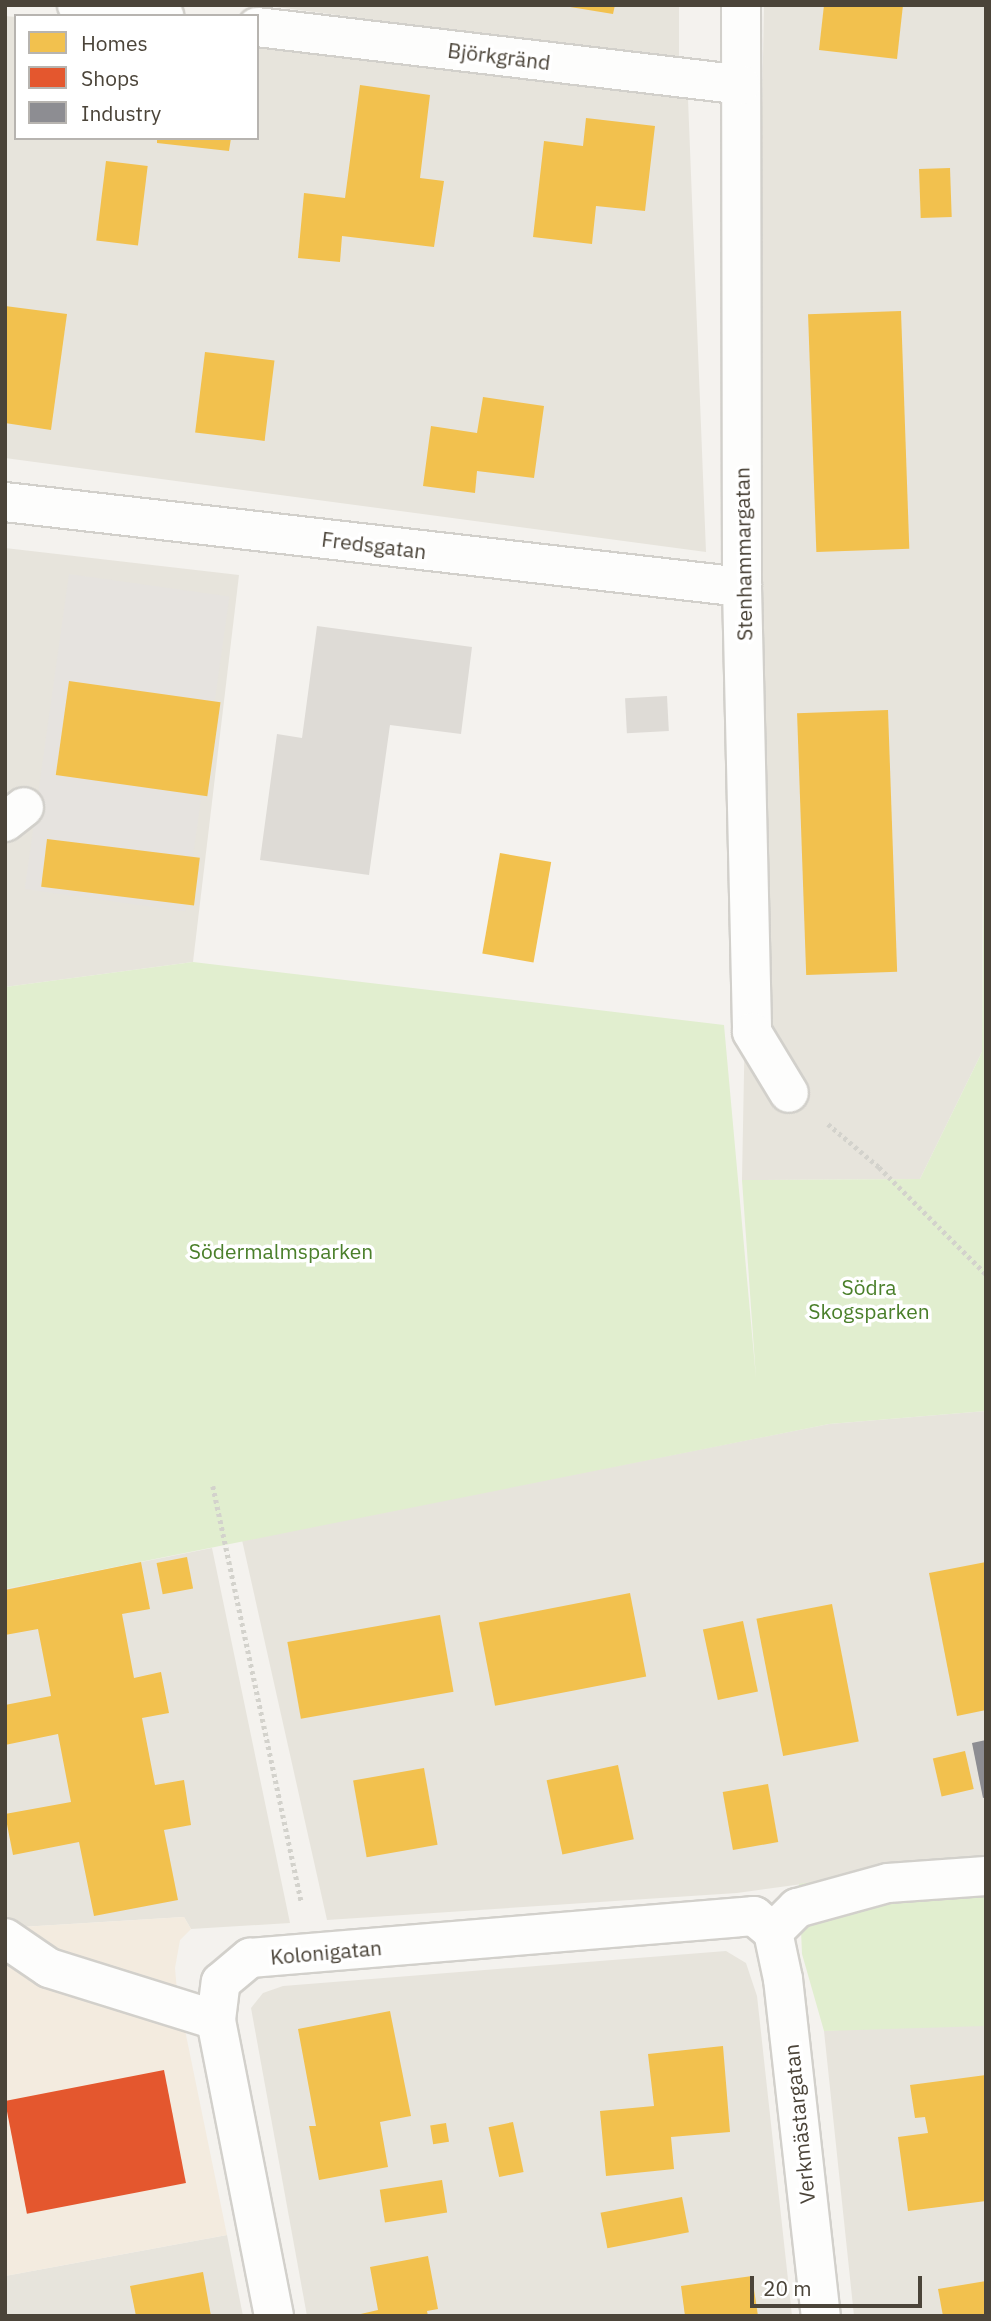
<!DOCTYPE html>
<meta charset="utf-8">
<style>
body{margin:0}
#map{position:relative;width:991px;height:2321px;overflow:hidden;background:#f4f2ee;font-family:"IBM Plex Sans",sans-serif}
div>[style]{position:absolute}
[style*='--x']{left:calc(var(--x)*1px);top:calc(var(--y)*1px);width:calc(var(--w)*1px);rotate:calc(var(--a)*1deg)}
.residential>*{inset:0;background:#e7e4dc}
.commercial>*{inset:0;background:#f3ebdf}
.green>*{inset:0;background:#e1eecf}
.parking>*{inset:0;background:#e6e3df;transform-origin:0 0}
.homes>*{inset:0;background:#f2c14e;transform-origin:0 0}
.shops>*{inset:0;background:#e4572e;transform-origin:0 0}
.industry>*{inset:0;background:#8d8d92}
.building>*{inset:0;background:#dedbd6;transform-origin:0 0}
.path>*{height:4.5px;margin-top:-2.25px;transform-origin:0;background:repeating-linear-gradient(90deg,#d3d2cc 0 3.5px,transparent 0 7px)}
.roads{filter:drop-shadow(2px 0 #d2d0cb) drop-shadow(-2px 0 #d2d0cb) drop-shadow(0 2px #d2d0cb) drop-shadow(0 -2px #d2d0cb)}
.minor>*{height:38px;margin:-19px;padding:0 19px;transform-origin:19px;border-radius:19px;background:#fdfdfc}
span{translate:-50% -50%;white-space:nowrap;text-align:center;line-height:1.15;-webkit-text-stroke:7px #fff;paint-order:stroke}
.street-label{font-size:21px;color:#4b4439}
.park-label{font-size:21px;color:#4a7f2a}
.frame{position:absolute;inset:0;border:7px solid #4b4439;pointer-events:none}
.legend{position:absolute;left:14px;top:14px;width:245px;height:126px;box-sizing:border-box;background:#fff;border:2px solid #b7b4b0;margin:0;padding:9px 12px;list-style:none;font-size:21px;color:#4b4439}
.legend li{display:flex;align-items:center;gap:14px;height:35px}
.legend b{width:35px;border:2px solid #b7b4b0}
.scale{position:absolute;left:750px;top:2276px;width:172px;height:32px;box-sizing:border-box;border:4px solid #4b4439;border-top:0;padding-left:9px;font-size:21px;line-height:24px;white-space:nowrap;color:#4b4439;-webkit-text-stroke:5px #fff;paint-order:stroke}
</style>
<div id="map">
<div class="residential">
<i style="clip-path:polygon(261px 5px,679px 5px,679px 59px,465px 32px)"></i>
<i style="clip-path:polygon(764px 5px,986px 5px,982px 1052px,920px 1179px,742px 1180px)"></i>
<i style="clip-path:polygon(5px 16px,16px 17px,16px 138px,257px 138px,257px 47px,688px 99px,706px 552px,5px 458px)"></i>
<i style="clip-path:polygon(5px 548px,239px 575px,193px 962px,5px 987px)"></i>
<i style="clip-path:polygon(986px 1411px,986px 1859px,737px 1893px,327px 1920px,242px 1540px,829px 1424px)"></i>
<i style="clip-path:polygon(212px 1548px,290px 1923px,191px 1929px,184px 1917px,5px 1928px,5px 1589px)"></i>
<i style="clip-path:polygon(726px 1951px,746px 1963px,757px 1996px,792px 2316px,307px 2316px,251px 2008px,263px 1993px,283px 1986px)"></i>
<i style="clip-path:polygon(933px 2024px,986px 2024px,986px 2316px,854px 2316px,824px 2031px)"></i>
<i style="clip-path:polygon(227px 2235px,243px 2316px,5px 2316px,5px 2276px)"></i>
</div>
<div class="commercial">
<i style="clip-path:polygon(184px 1917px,191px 1929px,180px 1940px,175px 1968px,177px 1991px,227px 2235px,5px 2276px,5px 1928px)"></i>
</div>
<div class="green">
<i style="clip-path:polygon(986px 641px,986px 1411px,829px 1424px,5px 1589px,5px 987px,193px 962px,724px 1025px,756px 1378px,742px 1180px,920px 1179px,982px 1052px)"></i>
<i style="clip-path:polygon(986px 1859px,986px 2026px,824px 2031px,802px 1954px,799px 1884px)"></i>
</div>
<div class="parking">
<i style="left:69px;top:574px;width:162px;height:318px;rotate:8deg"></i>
</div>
<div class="homes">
<i style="clip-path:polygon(558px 5px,615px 5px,613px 14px)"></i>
<i style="clip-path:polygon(824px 5px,903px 5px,897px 59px,819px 50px)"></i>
<i style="clip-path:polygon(360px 85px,430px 95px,420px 178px,444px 181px,434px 247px,342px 236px,340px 262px,298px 258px,304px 193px,345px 198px)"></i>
<i style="clip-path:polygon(586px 118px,655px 126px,645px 211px,596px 206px,592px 244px,533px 237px,544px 141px,583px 146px)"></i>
<i style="clip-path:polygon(157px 138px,231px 138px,229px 151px,157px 143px)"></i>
<i style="left:106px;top:161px;width:42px;height:80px;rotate:7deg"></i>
<i style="left:950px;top:168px;width:49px;height:31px;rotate:88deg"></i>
<i style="clip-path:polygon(5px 306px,67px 314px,51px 430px,5px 423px)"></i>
<i style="left:901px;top:311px;width:238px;height:93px;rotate:88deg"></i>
<i style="left:205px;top:352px;width:70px;height:81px;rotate:7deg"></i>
<i style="clip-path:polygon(483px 397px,544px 406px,534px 478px,477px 471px,475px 493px,423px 486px,431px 426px,477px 433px)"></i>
<i style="left:69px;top:681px;width:153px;height:95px;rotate:8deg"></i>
<i style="left:888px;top:710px;width:262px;height:91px;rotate:88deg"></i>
<i style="left:47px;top:839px;width:154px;height:48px;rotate:7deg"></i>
<i style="left:500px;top:853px;width:52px;height:102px;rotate:10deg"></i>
<i style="left:187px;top:1557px;width:32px;height:31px;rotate:79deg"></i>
<i style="clip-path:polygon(141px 1562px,150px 1609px,122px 1614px,134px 1678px,161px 1672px,169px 1713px,142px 1718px,155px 1785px,184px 1780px,191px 1825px,164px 1830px,178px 1900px,94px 1916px,79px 1842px,13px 1855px,5px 1814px,71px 1802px,58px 1734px,5px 1745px,5px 1705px,51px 1696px,38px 1629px,5px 1635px,5px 1590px)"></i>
<i style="clip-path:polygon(986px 1562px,986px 1710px,957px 1716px,929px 1573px)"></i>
<i style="left:630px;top:1593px;width:85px;height:154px;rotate:79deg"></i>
<i style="left:832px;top:1604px;width:140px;height:77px;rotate:79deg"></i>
<i style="left:440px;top:1615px;width:78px;height:155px;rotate:80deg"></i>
<i style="left:743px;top:1621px;width:72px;height:41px;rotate:78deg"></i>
<i style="left:965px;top:1751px;width:39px;height:33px;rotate:77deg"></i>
<i style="left:618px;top:1765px;width:76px;height:73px;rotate:78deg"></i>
<i style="left:424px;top:1768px;width:78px;height:72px;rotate:80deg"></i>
<i style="left:768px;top:1784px;width:59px;height:46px;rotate:80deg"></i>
<i style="clip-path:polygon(390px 2011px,411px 2116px,380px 2122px,388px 2167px,319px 2180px,309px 2126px,316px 2126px,298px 2029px)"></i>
<i style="clip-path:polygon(723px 2046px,730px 2132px,671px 2137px,674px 2169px,606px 2176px,600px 2111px,654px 2106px,648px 2054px)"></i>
<i style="clip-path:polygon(986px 2075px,986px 2201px,908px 2211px,898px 2137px,928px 2133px,925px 2117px,915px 2118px,910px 2085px)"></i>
<i style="left:513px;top:2122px;width:51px;height:25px;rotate:78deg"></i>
<i style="left:446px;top:2123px;width:19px;height:16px;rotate:81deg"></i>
<i style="left:442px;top:2180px;width:33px;height:63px;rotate:81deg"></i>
<i style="left:682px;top:2197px;width:36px;height:83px;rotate:79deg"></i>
<i style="clip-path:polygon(428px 2256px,438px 2309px,427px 2311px,428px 2316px,352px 2316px,378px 2310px,370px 2267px)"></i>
<i style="clip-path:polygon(203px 2272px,211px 2316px,136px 2316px,130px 2286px)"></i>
<i style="clip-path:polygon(752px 2276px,758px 2316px,685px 2316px,681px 2286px)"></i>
<i style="clip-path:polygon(986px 2281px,986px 2316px,943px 2316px,938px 2289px)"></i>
</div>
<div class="shops">
<i style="left:164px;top:2070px;width:115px;height:162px;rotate:79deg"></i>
</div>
<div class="industry">
<i style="clip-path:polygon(986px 1740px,986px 1797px,983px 1798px,972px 1743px)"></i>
</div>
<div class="building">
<i style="clip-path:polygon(317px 626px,472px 647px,461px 734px,390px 725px,369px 875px,260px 860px,277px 734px,302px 738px)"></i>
<i style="left:667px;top:696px;width:35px;height:42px;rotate:87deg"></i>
</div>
<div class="path">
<i style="--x:828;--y:1124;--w:67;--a:40.1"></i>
<i style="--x:879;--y:1167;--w:151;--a:45"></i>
<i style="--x:213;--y:1486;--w:426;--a:78"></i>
</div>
<div class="roads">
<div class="minor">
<i style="--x:77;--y:5;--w:88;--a:7.2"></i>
<i style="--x:741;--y:5;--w:582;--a:89.9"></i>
<i style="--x:742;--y:587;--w:445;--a:88.7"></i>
<i style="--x:752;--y:1032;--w:71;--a:58.8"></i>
<i style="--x:257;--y:27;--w:487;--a:6.8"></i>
<i style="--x:5;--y:502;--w:742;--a:6.58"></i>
<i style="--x:5;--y:822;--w:24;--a:-38"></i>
<i style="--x:773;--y:1932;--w:48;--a:78"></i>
<i style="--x:783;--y:1979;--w:339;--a:83.6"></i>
<i style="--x:773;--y:1932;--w:34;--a:-45"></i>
<i style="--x:797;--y:1908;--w:94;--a:-15.4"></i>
<i style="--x:888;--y:1883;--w:98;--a:-4.1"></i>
<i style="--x:5;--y:1938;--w:53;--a:34.3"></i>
<i style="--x:49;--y:1968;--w:175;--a:17.3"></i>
<i style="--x:274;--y:2316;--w:302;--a:-101.1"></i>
<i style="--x:216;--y:2020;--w:38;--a:-83"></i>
<i style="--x:221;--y:1982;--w:38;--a:-40"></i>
<i style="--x:250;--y:1958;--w:506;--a:-4.76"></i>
<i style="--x:754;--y:1916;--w:25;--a:40"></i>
</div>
</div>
<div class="street-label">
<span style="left:499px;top:56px;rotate:7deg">Björkgränd</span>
<span style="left:374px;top:545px;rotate:7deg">Fredsgatan</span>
<span style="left:743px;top:554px;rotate:-91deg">Stenhammargatan</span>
<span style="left:326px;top:1952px;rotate:-5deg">Kolonigatan</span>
<span style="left:799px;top:2124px;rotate:-96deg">Verkmästargatan</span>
</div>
<div class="park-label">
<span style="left:281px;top:1251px">Södermalmsparken</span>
<span style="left:869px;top:1299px">Södra<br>Skogsparken</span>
</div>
<div class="frame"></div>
<ul class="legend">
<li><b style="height:19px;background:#f2c14e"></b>Homes</li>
<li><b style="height:19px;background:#e4572e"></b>Shops</li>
<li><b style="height:19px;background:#8d8d92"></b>Industry</li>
</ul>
<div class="scale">20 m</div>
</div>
